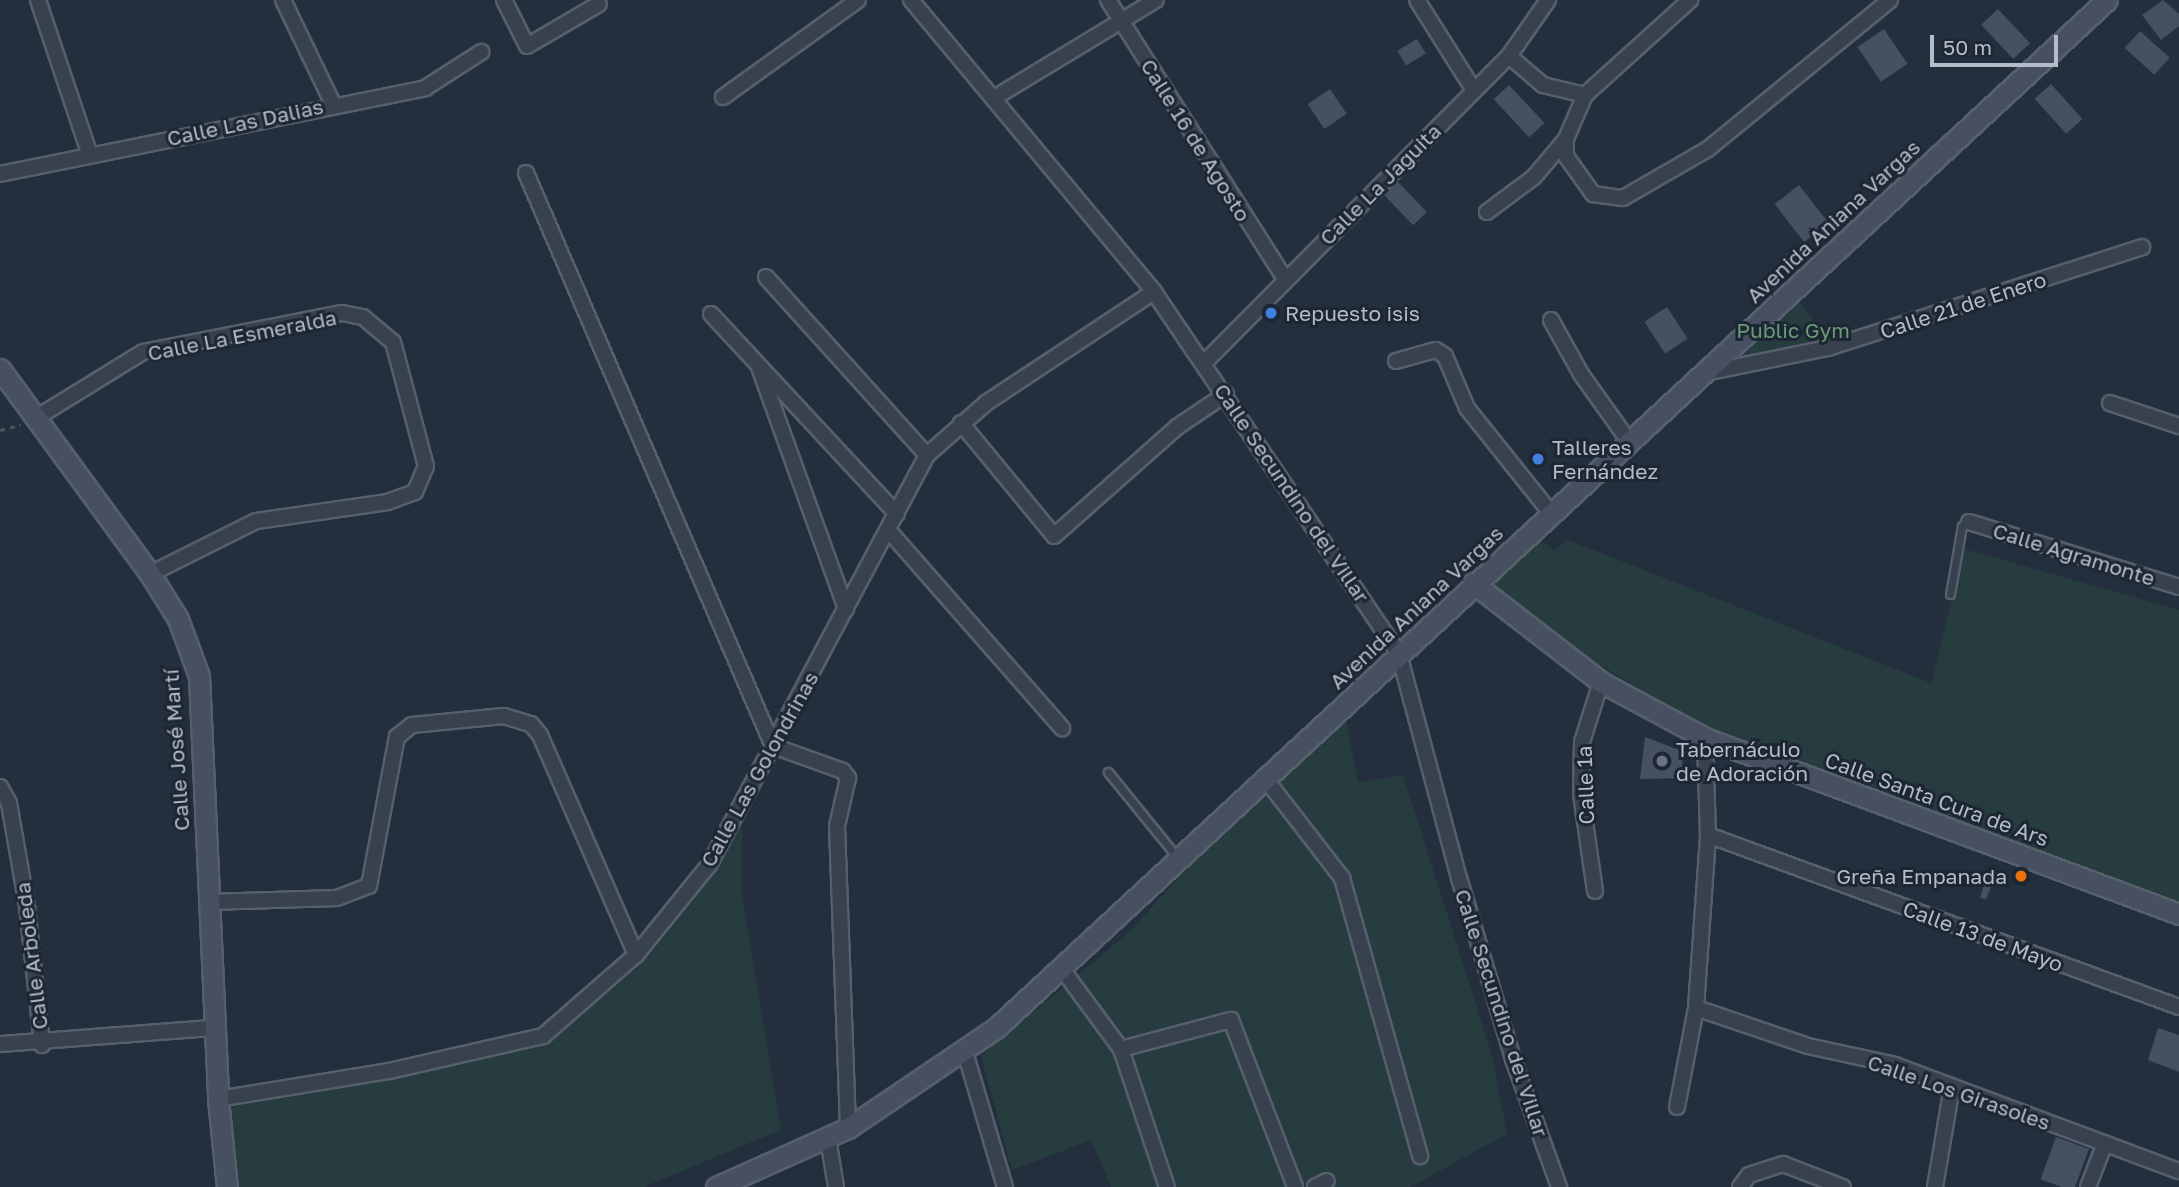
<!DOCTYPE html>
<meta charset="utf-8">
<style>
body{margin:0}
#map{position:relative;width:2179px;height:1187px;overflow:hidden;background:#242f3e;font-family:"Golos Text",sans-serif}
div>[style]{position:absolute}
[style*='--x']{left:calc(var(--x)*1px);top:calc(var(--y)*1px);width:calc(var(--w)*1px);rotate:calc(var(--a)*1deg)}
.green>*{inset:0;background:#263c3f}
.building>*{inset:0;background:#455162;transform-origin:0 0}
.path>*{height:2.5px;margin-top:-1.25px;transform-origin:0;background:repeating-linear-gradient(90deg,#44595c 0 5px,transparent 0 10px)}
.roads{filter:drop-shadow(2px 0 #565f6c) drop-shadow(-2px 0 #565f6c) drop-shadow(0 2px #565f6c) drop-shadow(0 -2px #565f6c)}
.lane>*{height:7px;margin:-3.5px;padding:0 3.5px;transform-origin:3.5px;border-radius:3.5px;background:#38414e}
.street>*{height:14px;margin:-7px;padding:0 7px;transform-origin:7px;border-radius:7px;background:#38414e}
.secondary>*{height:19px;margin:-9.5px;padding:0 9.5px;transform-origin:9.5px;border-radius:9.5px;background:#465061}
.dots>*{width:19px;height:19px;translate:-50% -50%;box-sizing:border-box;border:4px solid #1d2633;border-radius:50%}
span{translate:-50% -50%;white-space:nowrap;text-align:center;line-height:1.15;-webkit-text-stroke:6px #1d2633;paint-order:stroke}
.street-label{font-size:21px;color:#b4bcc9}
.poi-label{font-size:21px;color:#b4bcc9}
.left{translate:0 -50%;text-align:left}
.right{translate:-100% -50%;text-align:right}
.park-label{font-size:21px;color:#6b9a76}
.scale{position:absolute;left:1930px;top:35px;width:128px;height:32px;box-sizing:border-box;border:4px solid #b4bcc9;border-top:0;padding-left:9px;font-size:21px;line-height:24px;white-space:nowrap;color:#b4bcc9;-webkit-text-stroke:5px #1d2633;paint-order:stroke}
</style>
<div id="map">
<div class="green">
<i style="clip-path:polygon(1797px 300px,1834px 343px,1707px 370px)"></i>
<i style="clip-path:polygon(1538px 538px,1554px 551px,1568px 540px,1931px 683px,1964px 549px,2179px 610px,2179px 905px,1711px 730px,1569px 647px,1485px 585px)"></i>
<i style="clip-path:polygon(1346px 719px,1358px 783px,1403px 775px,1492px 1055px,1507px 1134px,1410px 1187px,1111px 1187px,1091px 1140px,1012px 1170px,981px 1056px,1129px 932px,1251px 799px)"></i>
<i style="clip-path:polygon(742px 826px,742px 895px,781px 1130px,644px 1187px,236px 1187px,225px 1108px,552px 1041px,643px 963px,711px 878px)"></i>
</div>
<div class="building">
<i style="clip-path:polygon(2163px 0,2179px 14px,2179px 26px,2161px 40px,2142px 15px)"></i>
<i style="left:1998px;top:9px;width:47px;height:23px;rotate:47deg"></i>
<i style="left:1884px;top:29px;width:42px;height:32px;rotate:56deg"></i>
<i style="left:2140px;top:31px;width:40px;height:23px;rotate:42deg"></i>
<i style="left:1417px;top:39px;width:17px;height:23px;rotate:59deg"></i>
<i style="left:2051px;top:84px;width:47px;height:22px;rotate:48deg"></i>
<i style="left:1509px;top:85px;width:52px;height:21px;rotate:47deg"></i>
<i style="left:1330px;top:89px;width:30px;height:27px;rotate:56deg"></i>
<i style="left:1397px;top:181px;width:43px;height:19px;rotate:46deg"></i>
<i style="left:1799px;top:185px;width:48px;height:31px;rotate:52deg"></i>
<i style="left:1667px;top:307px;width:38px;height:27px;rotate:57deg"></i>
<i style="clip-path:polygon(1645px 737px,1682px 751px,1683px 778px,1640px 779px)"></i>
<i style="clip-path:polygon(1988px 871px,1997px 873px,1986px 899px,1980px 898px)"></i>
<i style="clip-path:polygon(2158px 1028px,2179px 1035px,2179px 1072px,2148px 1060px)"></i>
<i style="left:2056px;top:1137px;width:35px;height:45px;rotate:20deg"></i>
</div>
<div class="path">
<i style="--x:0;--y:430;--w:21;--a:-14"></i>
</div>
<div class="roads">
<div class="lane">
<i style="--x:1950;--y:594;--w:69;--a:-80"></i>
<i style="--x:1962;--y:526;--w:8;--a:-30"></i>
<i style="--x:1108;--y:772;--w:111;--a:50.9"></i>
</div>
<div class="street">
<i style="--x:38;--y:0;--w:163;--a:71.5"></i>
<i style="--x:283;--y:0;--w:115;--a:64.3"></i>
<i style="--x:504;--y:0;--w:51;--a:63.4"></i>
<i style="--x:527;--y:46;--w:83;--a:-30.3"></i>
<i style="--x:911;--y:0;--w:380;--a:50.2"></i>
<i style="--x:1154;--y:292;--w:437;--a:55.9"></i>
<i style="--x:1399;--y:654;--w:235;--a:75"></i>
<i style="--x:1460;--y:881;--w:186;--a:73.4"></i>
<i style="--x:1513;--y:1059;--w:136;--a:70.2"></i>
<i style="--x:1108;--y:0;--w:330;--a:57.6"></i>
<i style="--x:1417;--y:0;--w:105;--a:57.8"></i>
<i style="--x:1509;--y:56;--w:45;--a:40.5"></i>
<i style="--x:1543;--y:85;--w:43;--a:13.4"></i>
<i style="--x:1585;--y:95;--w:142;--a:-42.1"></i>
<i style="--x:1585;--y:95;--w:48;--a:113.4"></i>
<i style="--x:1566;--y:139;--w:17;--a:90"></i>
<i style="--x:1566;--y:156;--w:47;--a:54.6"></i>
<i style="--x:1593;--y:194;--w:30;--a:8"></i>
<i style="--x:1623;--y:198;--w:98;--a:-30"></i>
<i style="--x:1708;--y:149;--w:235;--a:-39.3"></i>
<i style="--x:723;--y:97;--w:166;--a:-35.7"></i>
<i style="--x:994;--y:98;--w:189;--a:-31.2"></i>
<i style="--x:526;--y:173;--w:624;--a:66.68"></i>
<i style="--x:773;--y:746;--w:74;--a:19.7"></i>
<i style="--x:843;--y:771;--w:9;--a:54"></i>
<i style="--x:848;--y:778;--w:49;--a:102.9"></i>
<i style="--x:837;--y:826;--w:302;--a:87.9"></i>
<i style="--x:0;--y:174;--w:434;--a:-11.4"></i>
<i style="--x:425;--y:88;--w:67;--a:-32.7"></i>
<i style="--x:1487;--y:212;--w:59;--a:-36.7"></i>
<i style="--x:1534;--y:177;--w:50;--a:-49.9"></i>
<i style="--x:766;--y:277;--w:240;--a:47.9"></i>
<i style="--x:711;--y:314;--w:273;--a:47.1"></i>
<i style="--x:1551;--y:320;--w:62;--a:60.9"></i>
<i style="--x:1581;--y:374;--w:81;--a:54.5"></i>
<i style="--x:1396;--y:361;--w:41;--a:-15.4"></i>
<i style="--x:1436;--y:350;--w:11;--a:34"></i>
<i style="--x:1445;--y:356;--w:56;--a:67.1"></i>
<i style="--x:1467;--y:408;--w:133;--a:51.4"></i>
<i style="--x:1205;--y:362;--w:431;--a:-45.2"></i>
<i style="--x:1509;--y:56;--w:68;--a:-55.1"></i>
<i style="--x:760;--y:370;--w:254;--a:70.2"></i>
<i style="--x:1705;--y:373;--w:126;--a:-11.5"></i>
<i style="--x:1828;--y:348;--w:330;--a:-17.8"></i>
<i style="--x:2110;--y:403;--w:73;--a:18.4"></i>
<i style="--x:39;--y:416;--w:122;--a:-31.6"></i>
<i style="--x:143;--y:352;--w:203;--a:-11.1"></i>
<i style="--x:342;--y:313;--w:21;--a:11"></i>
<i style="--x:363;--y:317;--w:39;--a:40"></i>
<i style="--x:393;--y:342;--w:128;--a:75.1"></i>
<i style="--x:426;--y:466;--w:28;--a:113"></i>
<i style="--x:415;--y:492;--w:29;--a:160"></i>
<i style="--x:388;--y:502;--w:133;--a:171.8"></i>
<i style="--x:256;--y:521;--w:119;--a:153.4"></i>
<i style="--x:961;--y:423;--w:146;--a:50.5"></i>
<i style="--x:1054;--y:536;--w:164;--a:-41.5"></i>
<i style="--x:1177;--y:427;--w:59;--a:-34"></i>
<i style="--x:1969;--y:522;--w:220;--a:17.2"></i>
<i style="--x:888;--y:530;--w:264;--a:48.7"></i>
<i style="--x:1264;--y:777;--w:128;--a:52.3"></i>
<i style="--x:1342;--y:878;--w:289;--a:74.3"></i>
<i style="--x:0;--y:787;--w:18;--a:61"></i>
<i style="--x:9;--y:803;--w:105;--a:80.1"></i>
<i style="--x:27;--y:906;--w:140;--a:83.8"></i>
<i style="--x:1708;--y:835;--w:501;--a:20.06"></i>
<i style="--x:1595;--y:891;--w:98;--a:-98.2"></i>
<i style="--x:1581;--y:794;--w:52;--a:-88.9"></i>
<i style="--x:1582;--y:742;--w:63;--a:-72.4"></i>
<i style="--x:208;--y:902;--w:129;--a:-1.8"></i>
<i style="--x:337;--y:898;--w:34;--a:-21"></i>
<i style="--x:369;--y:886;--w:152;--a:-79.4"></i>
<i style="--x:397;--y:737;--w:19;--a:-39"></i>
<i style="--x:412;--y:725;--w:92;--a:-5.6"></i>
<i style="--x:504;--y:716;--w:28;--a:17"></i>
<i style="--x:531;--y:724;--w:14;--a:51"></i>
<i style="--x:540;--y:735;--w:240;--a:66.4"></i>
<i style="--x:1062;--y:969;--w:99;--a:53.6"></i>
<i style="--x:1121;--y:1049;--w:145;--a:71.6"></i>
<i style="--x:1696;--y:1008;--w:118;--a:18.7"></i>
<i style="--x:1808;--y:1046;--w:89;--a:12.3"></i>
<i style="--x:1895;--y:1065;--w:303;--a:20.5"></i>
<i style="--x:0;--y:1044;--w:215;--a:-4.3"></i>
<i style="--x:1121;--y:1049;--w:114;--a:-14.8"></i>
<i style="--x:1231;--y:1020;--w:179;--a:69"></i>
<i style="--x:965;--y:1052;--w:141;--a:73.5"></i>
<i style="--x:218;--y:1099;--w:173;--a:-9.3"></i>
<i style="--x:389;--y:1071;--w:158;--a:-12.8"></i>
<i style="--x:543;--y:1036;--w:123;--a:-41.1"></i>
<i style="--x:636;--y:955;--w:116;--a:-51"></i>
<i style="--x:709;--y:865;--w:464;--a:-62"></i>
<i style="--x:927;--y:455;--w:79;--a:-41.4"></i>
<i style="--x:986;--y:403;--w:201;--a:-33.5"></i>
<i style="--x:1677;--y:1107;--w:101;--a:-79.1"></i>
<i style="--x:1696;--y:1008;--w:173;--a:-86"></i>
<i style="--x:1708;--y:835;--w:97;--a:-91.8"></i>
<i style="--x:828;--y:1138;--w:50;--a:80.7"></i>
<i style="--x:1315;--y:1187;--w:13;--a:-27"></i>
<i style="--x:1740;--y:1187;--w:15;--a:-53"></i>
<i style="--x:1749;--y:1175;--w:36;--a:-18"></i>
<i style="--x:1783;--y:1164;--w:64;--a:21"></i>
<i style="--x:1935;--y:1187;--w:101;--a:-80.4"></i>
<i style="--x:2088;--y:1187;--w:47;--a:-68.9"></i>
</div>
<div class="secondary">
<i style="--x:0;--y:369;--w:254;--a:53.8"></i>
<i style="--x:150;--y:574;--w:53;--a:58.1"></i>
<i style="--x:178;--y:619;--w:61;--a:69.8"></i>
<i style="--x:199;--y:676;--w:423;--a:87.4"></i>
<i style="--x:218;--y:1099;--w:88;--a:84.2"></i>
<i style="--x:1473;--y:583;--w:162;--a:37.7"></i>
<i style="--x:1601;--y:682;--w:118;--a:28.3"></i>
<i style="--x:1705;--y:738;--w:506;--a:20.37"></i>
<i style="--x:716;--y:1187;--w:145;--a:-24.1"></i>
<i style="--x:848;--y:1128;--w:180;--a:-34.1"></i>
<i style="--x:997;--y:1027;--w:1512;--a:-42.78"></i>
</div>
</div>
<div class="dots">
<i style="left:1271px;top:313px;background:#3f7fe0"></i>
<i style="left:1538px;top:459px;background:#3f7fe0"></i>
<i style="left:1662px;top:761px;background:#6b7280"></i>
<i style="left:2021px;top:876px;background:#e8710a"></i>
</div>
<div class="street-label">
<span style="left:245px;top:122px;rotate:-12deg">Calle Las Dalias</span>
<span style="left:1196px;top:140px;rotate:58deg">Calle 16 de Agosto</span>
<span style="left:1380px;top:184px;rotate:-45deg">Calle La Jaguita</span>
<span style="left:1833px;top:221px;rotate:-43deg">Avenida Aniana Vargas</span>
<span style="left:1963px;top:305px;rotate:-18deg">Calle 21 de Enero</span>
<span style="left:242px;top:335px;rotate:-11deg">Calle La Esmeralda</span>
<span style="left:1292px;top:493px;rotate:56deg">Calle Secundino del Villar</span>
<span style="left:2074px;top:554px;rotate:17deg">Calle Agramonte</span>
<span style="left:1416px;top:607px;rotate:-43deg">Avenida Aniana Vargas</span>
<span style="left:176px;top:750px;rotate:-94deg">Calle José Martí</span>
<span style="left:759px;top:769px;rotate:-61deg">Calle Las Golondrinas</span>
<span style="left:1585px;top:785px;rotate:-92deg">Calle 1ª</span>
<span style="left:1937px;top:799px;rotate:20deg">Calle Santa Cura de Ars</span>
<span style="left:1983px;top:936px;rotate:20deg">Calle 13 de Mayo</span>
<span style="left:31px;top:956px;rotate:-97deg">Calle Arboleda</span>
<span style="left:1502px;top:1013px;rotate:72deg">Calle Secundino del Villar</span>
<span style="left:1959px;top:1092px;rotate:19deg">Calle Los Girasoles</span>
</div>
<div class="poi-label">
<span class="left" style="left:1285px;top:313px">Repuesto isis</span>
<span class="left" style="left:1552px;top:459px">Talleres<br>Fernández</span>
<span class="left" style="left:1676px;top:761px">Tabernáculo<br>de Adoración</span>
<span class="right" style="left:2007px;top:876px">Greña Empanada</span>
</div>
<div class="park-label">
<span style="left:1793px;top:330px">Public Gym</span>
</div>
<div class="scale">50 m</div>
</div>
